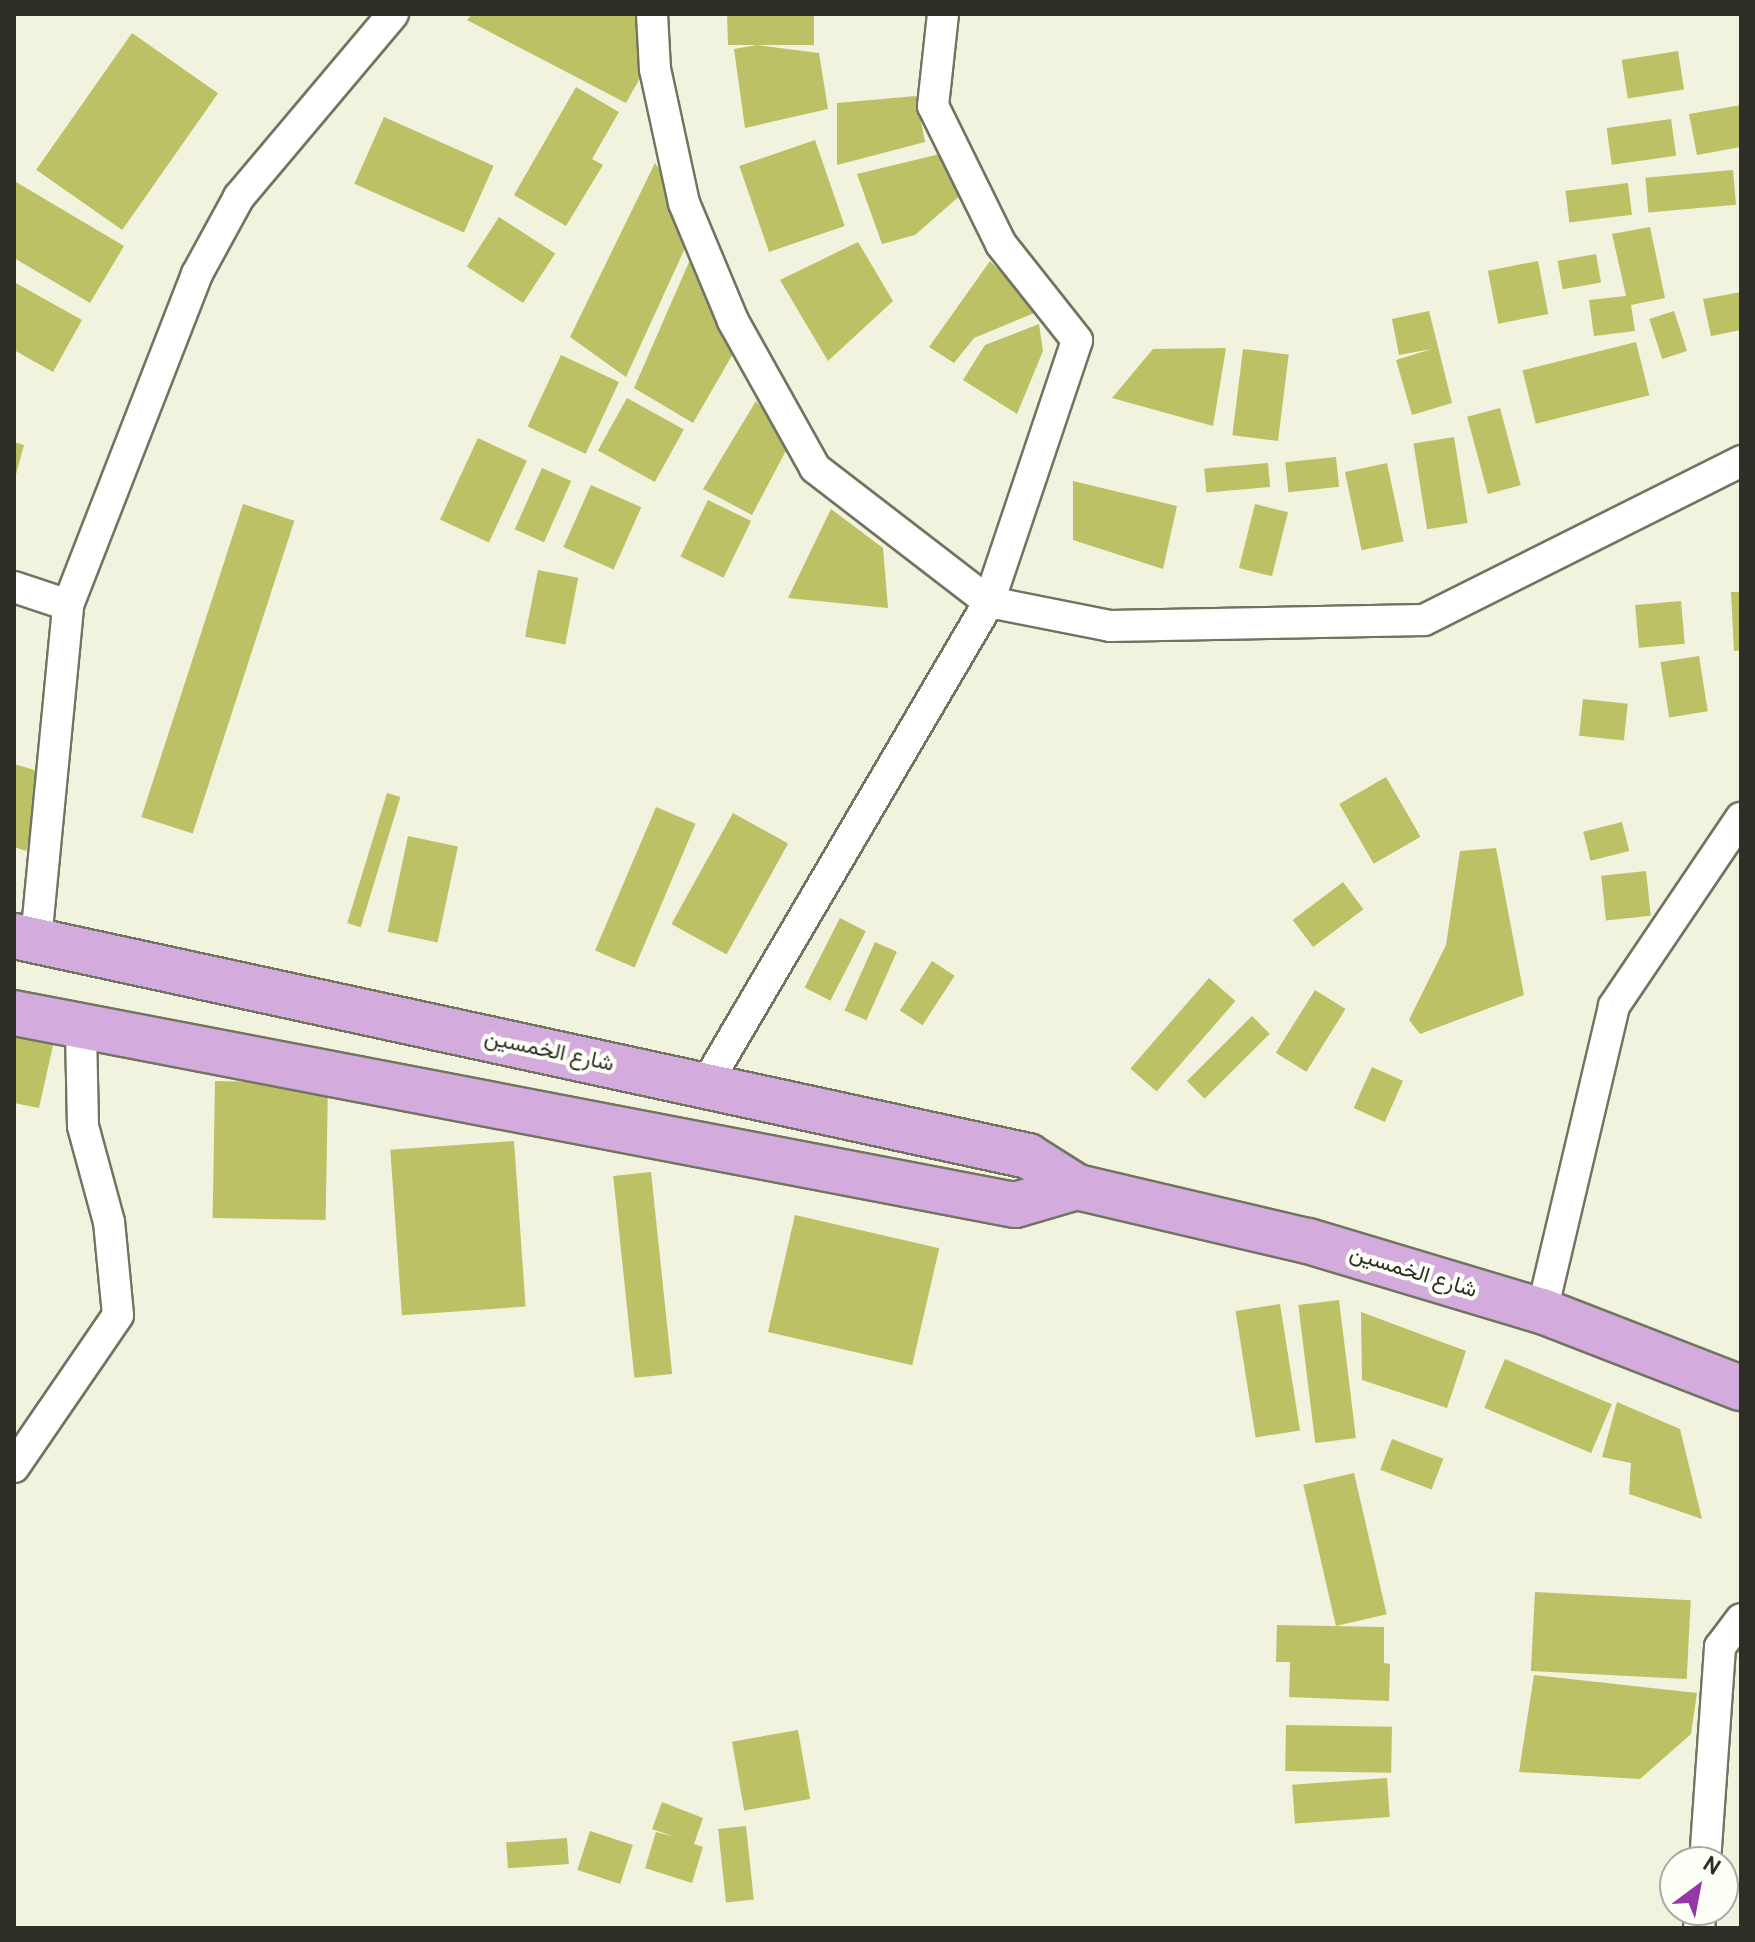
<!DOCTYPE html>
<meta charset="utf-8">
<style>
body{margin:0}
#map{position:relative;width:1755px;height:1942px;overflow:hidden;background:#f1f3de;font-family:Overpass,Vazirmatn,sans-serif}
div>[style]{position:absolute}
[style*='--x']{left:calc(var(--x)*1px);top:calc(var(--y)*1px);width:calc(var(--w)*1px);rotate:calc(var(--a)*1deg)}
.building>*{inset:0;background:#bcc166;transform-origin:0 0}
.roads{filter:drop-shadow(2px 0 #727461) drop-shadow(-2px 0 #727461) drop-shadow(0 2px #727461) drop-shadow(0 -2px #727461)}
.minor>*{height:30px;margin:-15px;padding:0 15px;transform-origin:15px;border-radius:15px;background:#fff}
.primary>*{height:44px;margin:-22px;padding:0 22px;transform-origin:22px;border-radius:22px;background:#d3abdc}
span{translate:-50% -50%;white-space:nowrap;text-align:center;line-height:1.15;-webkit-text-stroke:8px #fefff6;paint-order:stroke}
.street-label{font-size:22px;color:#2d2e26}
.frame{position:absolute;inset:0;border:16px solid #2d2e26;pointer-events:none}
.north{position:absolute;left:1659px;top:1846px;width:80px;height:80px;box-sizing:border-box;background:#fefff6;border:2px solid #aaaba3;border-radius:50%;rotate:32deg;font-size:22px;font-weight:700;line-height:32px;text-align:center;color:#2d2e26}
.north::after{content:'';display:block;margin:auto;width:28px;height:36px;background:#9339a5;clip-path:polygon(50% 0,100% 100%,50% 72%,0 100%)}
</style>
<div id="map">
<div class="building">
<i style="clip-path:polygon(472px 14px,645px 14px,650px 60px,626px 103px,467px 20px)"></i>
<i style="clip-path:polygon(727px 14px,814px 14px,814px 45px,757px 45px,819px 53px,828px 109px,745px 128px,734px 49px,757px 45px,728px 45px)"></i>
<i style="left:132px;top:33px;width:105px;height:167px;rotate:35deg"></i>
<i style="left:1678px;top:51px;width:39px;height:57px;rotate:81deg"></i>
<i style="clip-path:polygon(576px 87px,619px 112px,592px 159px,603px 165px,566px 226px,514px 195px)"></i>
<i style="clip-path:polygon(916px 96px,925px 142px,837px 165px,837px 103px)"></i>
<i style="clip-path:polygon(1741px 105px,1741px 147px,1697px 155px,1689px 114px)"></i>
<i style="left:384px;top:117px;width:120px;height:73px;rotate:24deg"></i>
<i style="left:1671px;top:119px;width:37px;height:65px;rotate:82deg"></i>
<i style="left:815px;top:140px;width:91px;height:80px;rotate:71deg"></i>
<i style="clip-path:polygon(944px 153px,963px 193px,915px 235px,882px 244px,857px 174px)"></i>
<i style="clip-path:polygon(655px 163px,675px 193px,686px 246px,626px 377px,570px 337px)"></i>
<i style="left:1733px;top:170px;width:35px;height:88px;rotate:85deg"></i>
<i style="clip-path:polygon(16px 182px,124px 246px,90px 303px,14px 258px)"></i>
<i style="left:1628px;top:183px;width:32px;height:63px;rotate:83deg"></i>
<i style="left:499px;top:217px;width:67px;height:59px;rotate:33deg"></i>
<i style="clip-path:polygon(1650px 227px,1665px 298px,1631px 305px,1635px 331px,1594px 336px,1589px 300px,1626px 296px,1612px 234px)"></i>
<i style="clip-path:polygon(858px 242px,893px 301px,828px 361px,780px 280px)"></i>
<i style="clip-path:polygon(693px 253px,734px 352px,693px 423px,634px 388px)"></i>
<i style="left:1596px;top:254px;width:29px;height:39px;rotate:80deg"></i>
<i style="clip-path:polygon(990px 261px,1039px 311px,974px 338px,954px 363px,929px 347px)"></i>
<i style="left:1538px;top:261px;width:54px;height:51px;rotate:79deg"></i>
<i style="clip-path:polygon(14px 282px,82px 320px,53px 372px,14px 350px)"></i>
<i style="clip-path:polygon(1741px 292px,1741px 330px,1711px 336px,1703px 299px)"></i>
<i style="clip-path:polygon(1429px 311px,1452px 403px,1412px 415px,1396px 360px,1432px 349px,1399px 355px,1392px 319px)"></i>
<i style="left:1674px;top:311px;width:42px;height:26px;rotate:72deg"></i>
<i style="clip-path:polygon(1039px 324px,1043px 351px,1017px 414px,963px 380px,985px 345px)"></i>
<i style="left:1636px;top:342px;width:55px;height:117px;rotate:76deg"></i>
<i style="clip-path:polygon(1226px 348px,1213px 426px,1112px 398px,1153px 349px)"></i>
<i style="left:1243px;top:349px;width:46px;height:87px;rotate:7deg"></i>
<i style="left:561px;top:355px;width:64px;height:79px;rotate:25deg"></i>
<i style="left:627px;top:398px;width:65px;height:60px;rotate:29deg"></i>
<i style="clip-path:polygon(756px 401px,790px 443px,752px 515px,703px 489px)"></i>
<i style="left:1500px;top:408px;width:80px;height:34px;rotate:75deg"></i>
<i style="left:1454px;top:437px;width:87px;height:41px;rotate:81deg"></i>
<i style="left:478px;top:438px;width:54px;height:90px;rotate:25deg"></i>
<i style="clip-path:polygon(14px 442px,24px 445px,15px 478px,14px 478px)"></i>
<i style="left:1336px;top:457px;width:30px;height:51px;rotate:84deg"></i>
<i style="left:1268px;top:463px;width:24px;height:64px;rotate:85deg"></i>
<i style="left:1387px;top:463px;width:80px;height:43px;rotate:78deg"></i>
<i style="left:542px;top:468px;width:32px;height:67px;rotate:24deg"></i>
<i style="clip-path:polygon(1073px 481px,1177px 506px,1163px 569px,1073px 540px)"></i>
<i style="left:591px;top:485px;width:55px;height:68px;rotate:24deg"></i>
<i style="left:708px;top:500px;width:48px;height:63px;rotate:26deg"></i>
<i style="left:243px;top:504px;width:54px;height:329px;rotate:18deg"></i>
<i style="left:1255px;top:504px;width:34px;height:66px;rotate:14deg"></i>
<i style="clip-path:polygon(831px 509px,883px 548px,888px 608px,788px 598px)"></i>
<i style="left:538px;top:570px;width:41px;height:68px;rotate:11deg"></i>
<i style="clip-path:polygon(1731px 592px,1741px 592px,1741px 650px,1734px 651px)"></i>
<i style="left:1681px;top:601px;width:43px;height:46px;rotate:85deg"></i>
<i style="left:1699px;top:656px;width:56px;height:39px;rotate:81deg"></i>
<i style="left:1583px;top:699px;width:45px;height:37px;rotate:6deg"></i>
<i style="clip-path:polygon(14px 764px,48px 774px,26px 851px,14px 847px)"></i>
<i style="left:1386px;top:777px;width:69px;height:54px;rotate:60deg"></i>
<i style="left:387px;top:793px;width:14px;height:136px;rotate:17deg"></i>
<i style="left:656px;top:807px;width:43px;height:156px;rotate:23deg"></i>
<i style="left:733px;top:813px;width:63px;height:127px;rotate:29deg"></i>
<i style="left:1622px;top:822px;width:30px;height:40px;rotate:76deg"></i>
<i style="left:408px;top:836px;width:51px;height:98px;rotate:12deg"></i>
<i style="clip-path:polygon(1496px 848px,1524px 995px,1420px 1034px,1409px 1020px,1446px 945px,1460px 851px)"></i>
<i style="left:1646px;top:871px;width:45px;height:45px;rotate:84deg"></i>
<i style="left:1343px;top:882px;width:34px;height:63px;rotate:53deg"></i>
<i style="left:840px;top:918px;width:29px;height:78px;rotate:27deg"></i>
<i style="left:875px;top:942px;width:24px;height:75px;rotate:24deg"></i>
<i style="left:932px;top:961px;width:27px;height:59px;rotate:33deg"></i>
<i style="left:1209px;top:978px;width:35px;height:120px;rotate:41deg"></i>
<i style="left:1315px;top:990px;width:36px;height:74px;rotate:32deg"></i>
<i style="left:1252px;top:1016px;width:25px;height:92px;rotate:45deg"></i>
<i style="clip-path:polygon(14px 1032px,54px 1041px,39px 1108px,14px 1103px)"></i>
<i style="left:1372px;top:1067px;width:34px;height:45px;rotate:24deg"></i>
<i style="left:215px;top:1081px;width:113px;height:137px;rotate:1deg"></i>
<i style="left:514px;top:1141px;width:166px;height:124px;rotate:86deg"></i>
<i style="left:651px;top:1172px;width:203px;height:38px;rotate:84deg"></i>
<i style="left:795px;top:1215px;width:148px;height:120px;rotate:13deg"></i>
<i style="left:1339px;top:1300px;width:139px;height:41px;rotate:83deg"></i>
<i style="left:1280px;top:1304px;width:128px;height:45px;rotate:81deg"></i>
<i style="clip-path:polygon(1361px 1312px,1466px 1351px,1447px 1408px,1362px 1380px)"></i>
<i style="left:1505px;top:1359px;width:116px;height:53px;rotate:23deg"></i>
<i style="clip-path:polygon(1617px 1402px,1680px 1429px,1702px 1519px,1629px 1494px,1631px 1463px,1602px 1457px)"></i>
<i style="left:1392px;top:1439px;width:55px;height:33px;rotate:21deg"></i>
<i style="left:1354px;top:1473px;width:145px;height:52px;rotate:77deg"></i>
<i style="left:1535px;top:1592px;width:156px;height:79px;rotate:3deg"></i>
<i style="clip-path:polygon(1277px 1625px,1384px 1627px,1384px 1663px,1390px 1664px,1389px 1701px,1289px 1697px,1290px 1662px,1276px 1662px)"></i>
<i style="clip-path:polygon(1534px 1675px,1697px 1693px,1691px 1734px,1640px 1779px,1519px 1772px)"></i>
<i style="left:1286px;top:1725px;width:106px;height:46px;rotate:1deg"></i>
<i style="left:798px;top:1730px;width:70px;height:67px;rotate:80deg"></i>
<i style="left:1387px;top:1778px;width:39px;height:95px;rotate:86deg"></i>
<i style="clip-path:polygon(662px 1802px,703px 1818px,694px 1844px,703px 1847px,692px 1883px,645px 1868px,656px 1832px,675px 1837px,652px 1829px)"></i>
<i style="left:746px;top:1826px;width:74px;height:28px;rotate:84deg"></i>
<i style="left:590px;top:1831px;width:45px;height:41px;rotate:18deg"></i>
<i style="left:567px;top:1838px;width:26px;height:61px;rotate:86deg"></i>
</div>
<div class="roads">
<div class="minor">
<i style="--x:652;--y:14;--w:55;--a:86.9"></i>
<i style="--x:655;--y:69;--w:137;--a:77.8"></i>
<i style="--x:684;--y:203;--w:128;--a:67.4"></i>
<i style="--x:733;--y:321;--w:168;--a:60.8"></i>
<i style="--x:815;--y:468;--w:220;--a:37.6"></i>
<i style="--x:989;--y:602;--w:123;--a:11.2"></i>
<i style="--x:1110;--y:626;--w:314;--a:-1.1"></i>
<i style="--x:1424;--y:620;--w:355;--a:-26.6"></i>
<i style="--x:14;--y:587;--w:57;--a:18.4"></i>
<i style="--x:36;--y:940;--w:337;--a:-84.5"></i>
<i style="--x:68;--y:605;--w:355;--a:-68.7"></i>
<i style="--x:197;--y:274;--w:88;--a:-61.4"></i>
<i style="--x:239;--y:197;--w:239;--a:-49.9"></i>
<i style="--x:705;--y:1086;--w:561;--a:-59.6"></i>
<i style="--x:989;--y:602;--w:276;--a:-71.4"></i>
<i style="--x:1077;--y:340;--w:122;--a:-128.4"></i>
<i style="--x:1001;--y:244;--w:154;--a:-116.2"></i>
<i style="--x:933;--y:106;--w:93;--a:-83.8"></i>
<i style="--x:1542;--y:1311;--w:313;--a:-76.7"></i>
<i style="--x:1614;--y:1006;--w:227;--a:-56"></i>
<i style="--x:14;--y:1467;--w:184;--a:-55.6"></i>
<i style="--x:118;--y:1315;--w:93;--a:-95.5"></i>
<i style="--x:109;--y:1222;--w:99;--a:-105.2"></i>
<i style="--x:83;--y:1126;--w:99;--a:-91.2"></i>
<i style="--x:1705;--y:1862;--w:216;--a:-86"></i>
<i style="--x:1720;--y:1647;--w:35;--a:-53"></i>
<i style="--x:1699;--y:1928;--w:18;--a:-84"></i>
</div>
<div class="primary">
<i style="--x:14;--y:936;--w:1038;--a:12.24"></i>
<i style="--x:1028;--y:1156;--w:58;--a:32.3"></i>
<i style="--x:1077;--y:1187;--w:237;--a:13.2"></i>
<i style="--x:1308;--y:1241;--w:244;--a:16.7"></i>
<i style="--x:1542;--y:1311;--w:213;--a:21.2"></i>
<i style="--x:14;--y:1013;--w:1019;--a:10.86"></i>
<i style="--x:1015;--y:1205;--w:65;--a:-16.2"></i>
</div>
</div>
<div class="street-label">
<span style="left:549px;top:1052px;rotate:12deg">شارع الخمسين</span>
<span style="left:1413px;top:1273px;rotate:17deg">شارع الخمسين</span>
</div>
<div class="frame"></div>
<div class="north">N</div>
</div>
